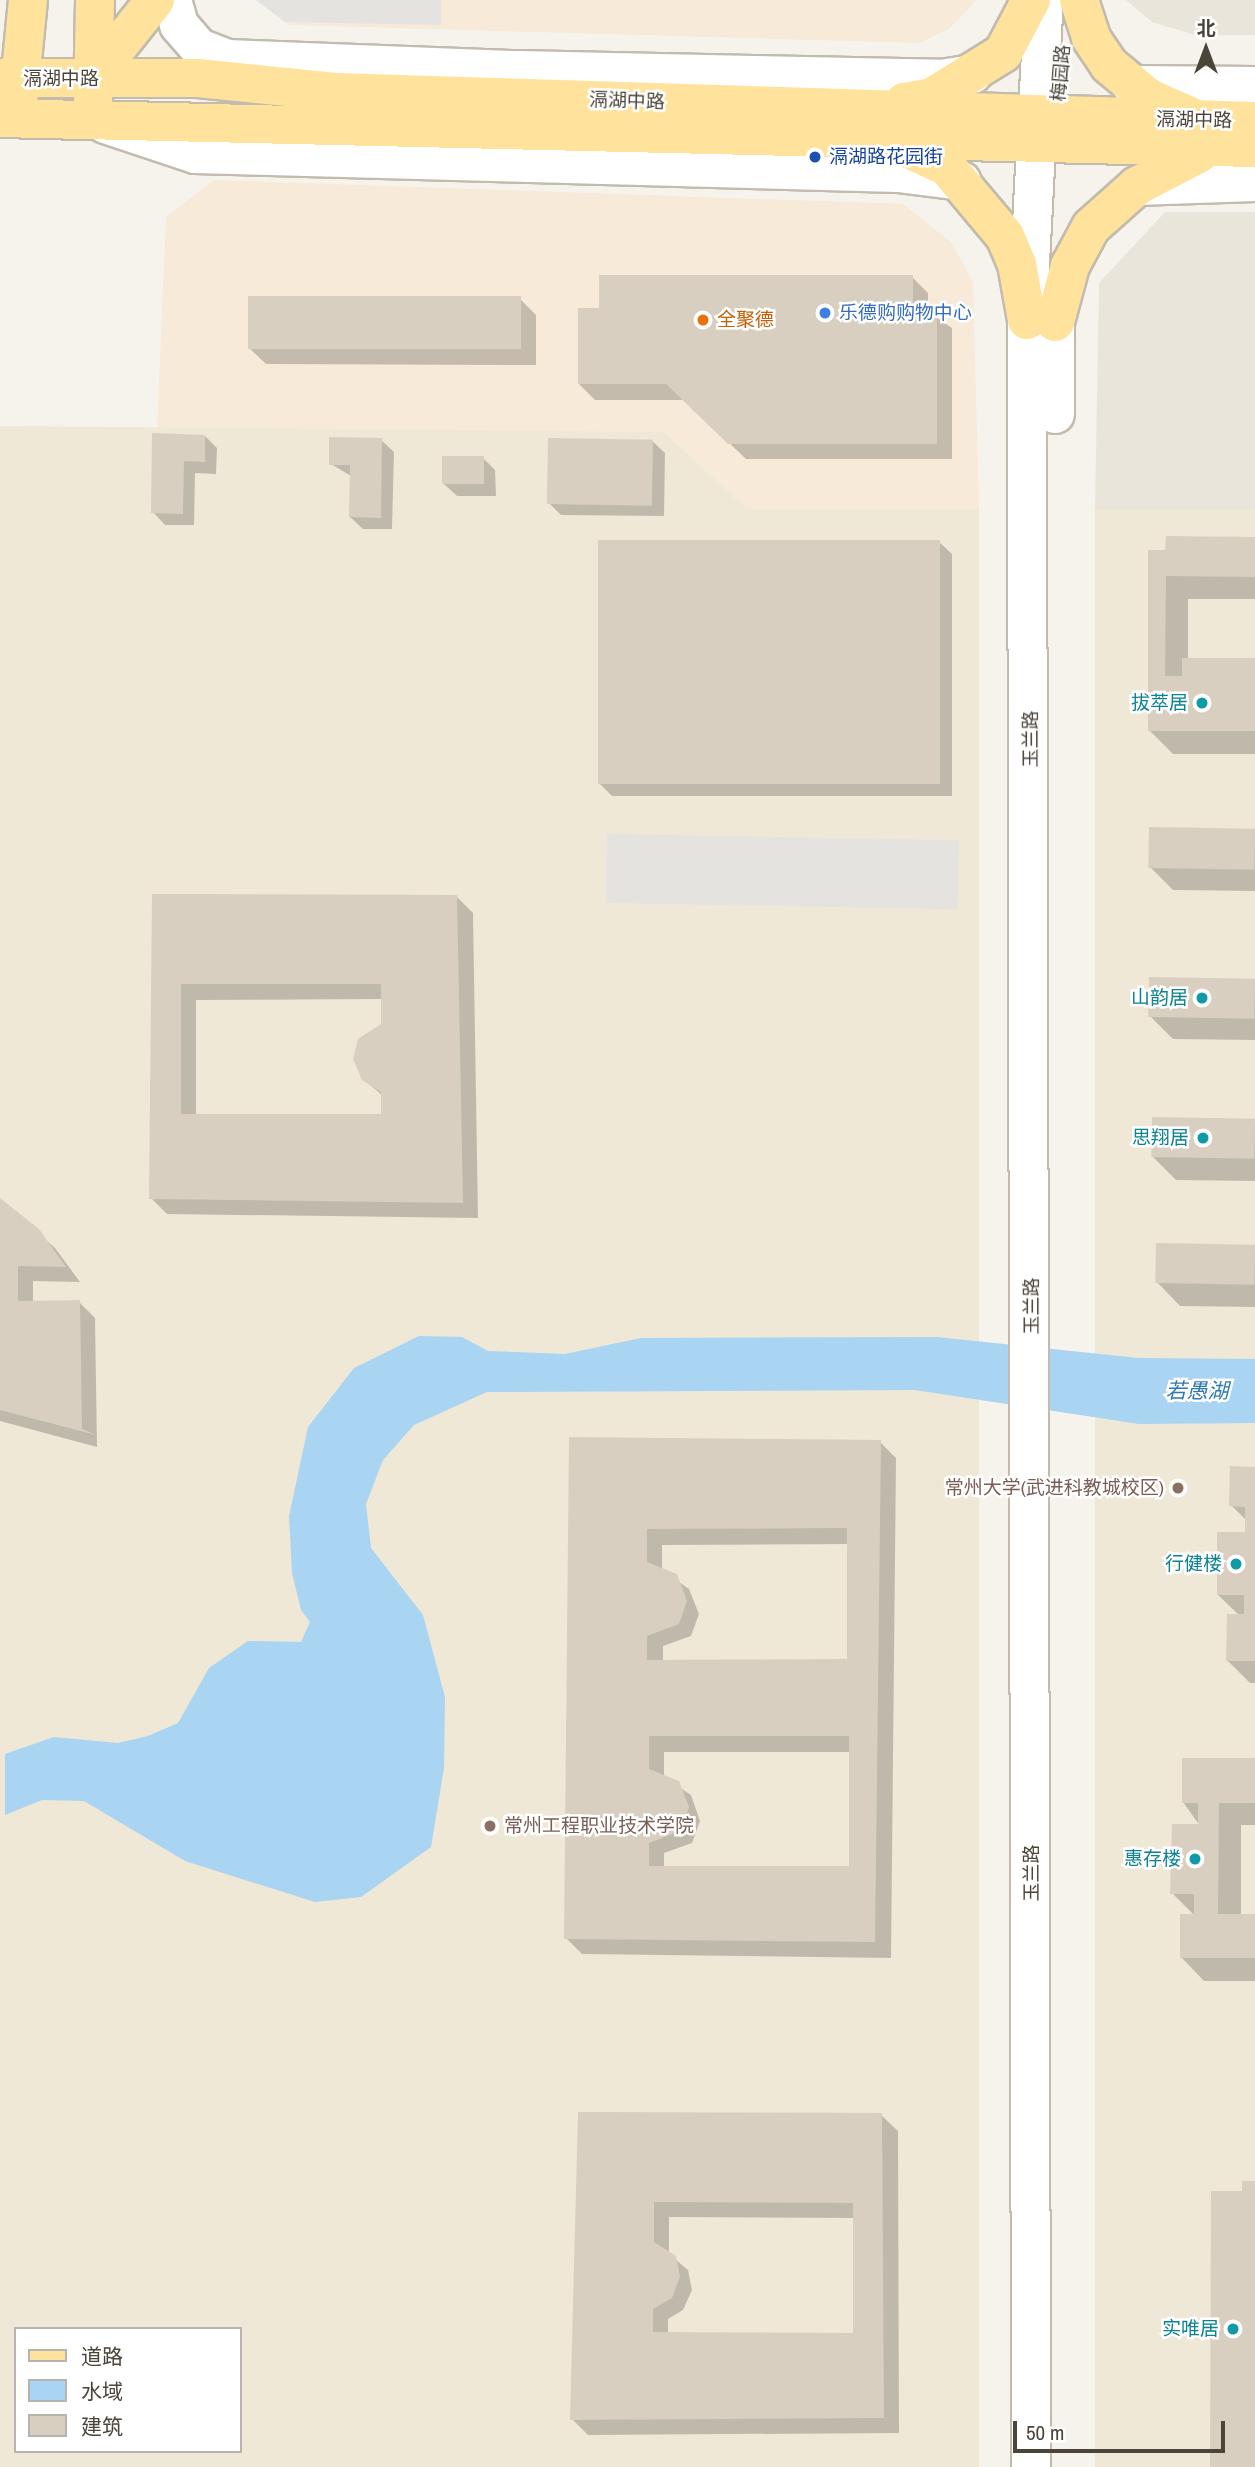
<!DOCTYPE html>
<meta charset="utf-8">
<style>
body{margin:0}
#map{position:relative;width:1255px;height:2467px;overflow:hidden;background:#f6f3ec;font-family:"Archivo Narrow","Noto Sans SC",sans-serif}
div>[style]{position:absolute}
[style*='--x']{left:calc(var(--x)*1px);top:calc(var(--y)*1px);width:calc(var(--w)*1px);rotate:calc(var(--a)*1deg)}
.residential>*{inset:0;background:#eae5da}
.commercial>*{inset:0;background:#f7ead8}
.education>*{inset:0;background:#efe8d6;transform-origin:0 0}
.parking>*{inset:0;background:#e5e3e0;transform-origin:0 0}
.water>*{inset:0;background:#a9d4f2}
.shadow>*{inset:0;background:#0003}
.building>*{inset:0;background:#d8cfc1;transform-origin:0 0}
.roads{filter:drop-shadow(2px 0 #c2bbae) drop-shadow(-2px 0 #c2bbae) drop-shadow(0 2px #c2bbae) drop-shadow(0 -2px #c2bbae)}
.minor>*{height:38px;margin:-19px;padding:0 19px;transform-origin:19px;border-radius:19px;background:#fff}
.major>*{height:38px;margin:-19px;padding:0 19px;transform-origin:19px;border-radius:19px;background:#ffe39c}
.dots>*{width:19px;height:19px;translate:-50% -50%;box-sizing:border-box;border:4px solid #fff;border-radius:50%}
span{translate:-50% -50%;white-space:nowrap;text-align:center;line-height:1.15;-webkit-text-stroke:5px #fff;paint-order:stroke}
.street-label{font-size:19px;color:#4b4439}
.transit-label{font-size:19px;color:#164399}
.left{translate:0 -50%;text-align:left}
.shop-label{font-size:19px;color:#366cbe}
.food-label{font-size:19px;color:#c56008}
.culture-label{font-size:19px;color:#0d838f}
.right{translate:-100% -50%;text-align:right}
.education-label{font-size:19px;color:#785e54}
.water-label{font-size:21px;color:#2e7ab2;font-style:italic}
.legend{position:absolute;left:14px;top:2327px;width:228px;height:126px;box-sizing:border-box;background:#fff;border:2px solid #b7b4b0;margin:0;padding:9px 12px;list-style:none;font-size:21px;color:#4b4439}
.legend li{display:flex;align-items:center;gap:14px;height:35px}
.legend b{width:35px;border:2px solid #b7b4b0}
.north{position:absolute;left:1171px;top:14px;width:70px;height:70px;-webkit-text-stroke:5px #fff;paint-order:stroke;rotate:0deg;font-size:19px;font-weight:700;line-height:28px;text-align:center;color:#4b4439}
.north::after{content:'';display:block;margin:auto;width:24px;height:32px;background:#4b4439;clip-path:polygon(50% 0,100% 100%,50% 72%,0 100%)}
.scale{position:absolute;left:1013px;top:2421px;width:212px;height:32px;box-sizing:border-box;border:4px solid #4b4439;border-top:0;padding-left:9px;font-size:21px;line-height:24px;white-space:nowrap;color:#4b4439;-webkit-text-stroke:5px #fff;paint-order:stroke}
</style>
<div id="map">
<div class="residential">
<i style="clip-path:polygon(1126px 0,1255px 0,1255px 35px,1195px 35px,1152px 22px)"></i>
<i style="clip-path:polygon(1165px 212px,1255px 212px,1255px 510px,1095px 509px,1099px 283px)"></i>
</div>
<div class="commercial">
<i style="clip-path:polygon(256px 0,977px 0,949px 29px,919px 43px,289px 25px)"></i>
<i style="clip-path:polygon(214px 180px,903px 204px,951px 242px,973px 282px,979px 509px,747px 509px,664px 432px,157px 430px,166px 217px)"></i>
</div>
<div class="education">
<i style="clip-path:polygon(evenodd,0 426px,664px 432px,747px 509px,979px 509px,979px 2467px,0 2467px,0 426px,16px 2329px,240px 2329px,240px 2451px,16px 2451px,16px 2329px)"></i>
<i style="left:1095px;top:509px;width:160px;height:1958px"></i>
</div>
<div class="parking">
<i style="clip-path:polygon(256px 0,441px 0,441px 25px,285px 22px)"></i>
<i style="left:607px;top:834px;width:352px;height:69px;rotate:1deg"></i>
</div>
<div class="water">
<i style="clip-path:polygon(419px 1336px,462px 1337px,488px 1351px,565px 1354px,641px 1338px,937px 1337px,1139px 1358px,1255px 1359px,1255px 1423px,1139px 1424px,915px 1390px,487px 1392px,414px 1425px,383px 1460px,366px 1504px,371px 1548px,423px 1615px,445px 1697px,444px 1768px,431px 1847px,361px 1897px,315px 1902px,185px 1861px,84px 1801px,42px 1800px,5px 1815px,5px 1754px,54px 1737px,118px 1743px,148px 1736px,178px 1723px,209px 1668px,248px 1641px,301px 1642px,310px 1622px,301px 1610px,292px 1573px,289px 1516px,308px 1427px,354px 1368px)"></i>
</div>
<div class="shadow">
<i style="clip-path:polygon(912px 277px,928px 293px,928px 312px,952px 328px,952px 459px,746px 459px,684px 400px,595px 400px,579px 384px,601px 309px)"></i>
<i style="clip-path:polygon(520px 299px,536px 315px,536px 365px,266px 364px,249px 348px)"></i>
<i style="clip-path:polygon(154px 435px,205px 436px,217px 448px,216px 474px,195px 473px,194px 525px,165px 525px,153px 512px)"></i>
<i style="clip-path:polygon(381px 440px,394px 452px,392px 529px,363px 529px,350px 517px,351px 476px,331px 464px)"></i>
<i style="clip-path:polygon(652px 441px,665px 453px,664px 516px,561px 515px,549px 503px)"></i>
<i style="clip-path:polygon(483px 458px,495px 470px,496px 496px,457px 496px,444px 484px)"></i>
<i style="clip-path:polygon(1255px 539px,1255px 599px,1188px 599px,1188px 660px,1255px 660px,1255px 754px,1173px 754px,1150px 731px,1167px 551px)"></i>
<i style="clip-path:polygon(939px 542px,952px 554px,952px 796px,612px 796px,600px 784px)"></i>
<i style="clip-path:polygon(1255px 831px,1255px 891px,1173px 890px,1150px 867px)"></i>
<i style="clip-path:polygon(evenodd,154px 896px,456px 896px,473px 913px,478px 1218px,167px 1214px,151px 1198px,154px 896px,382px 999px,382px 1025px,363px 1079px,382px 1095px,382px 1116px,196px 1116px,196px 1000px,382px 999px)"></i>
<i style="clip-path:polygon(1255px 980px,1255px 1040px,1173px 1039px,1150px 1016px)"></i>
<i style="clip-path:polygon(1255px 1121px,1255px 1181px,1176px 1180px,1153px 1157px)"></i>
<i style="clip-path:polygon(0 1200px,55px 1248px,80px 1282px,33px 1281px,33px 1302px,79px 1302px,95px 1318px,97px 1447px,0 1421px)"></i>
<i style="clip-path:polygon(1255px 1246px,1255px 1307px,1180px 1306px,1157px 1282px)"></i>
<i style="clip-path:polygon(evenodd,571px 1438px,880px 1442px,896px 1458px,891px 1958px,582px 1954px,566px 1938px,571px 1438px,848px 1544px,849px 1660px,663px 1661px,663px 1646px,691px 1636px,699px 1614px,689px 1589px,662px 1570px,662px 1545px,848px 1544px,571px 1438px,664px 1752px,850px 1752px,850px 1868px,664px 1868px,664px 1853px,692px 1843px,700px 1821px,691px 1795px,664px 1777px,664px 1752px)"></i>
<i style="clip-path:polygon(1255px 1468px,1255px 1683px,1250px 1683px,1227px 1660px,1239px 1615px,1218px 1595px,1247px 1533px,1247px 1521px,1231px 1505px)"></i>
<i style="clip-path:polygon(1255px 1760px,1255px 1825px,1241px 1825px,1241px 1915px,1255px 1916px,1255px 1981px,1204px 1981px,1181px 1957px,1194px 1915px,1172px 1893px,1200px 1826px,1183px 1802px)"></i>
<i style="clip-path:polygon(evenodd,579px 2113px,881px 2115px,898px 2131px,899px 2433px,588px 2435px,572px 2419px,579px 2113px,669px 2217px,855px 2218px,854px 2334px,668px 2334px,668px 2319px,683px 2310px,692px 2290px,688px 2270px,669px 2254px,669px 2217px)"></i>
</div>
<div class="building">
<i style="clip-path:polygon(599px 275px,913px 275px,913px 310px,937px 310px,937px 444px,728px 444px,666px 384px,578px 384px,578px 308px,599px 308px)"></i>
<i style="left:248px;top:296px;width:273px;height:53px"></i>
<i style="clip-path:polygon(152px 433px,205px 435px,205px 462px,184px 461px,183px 514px,151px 513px)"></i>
<i style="clip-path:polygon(329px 437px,382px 438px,381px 518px,349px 517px,350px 465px,329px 465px)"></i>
<i style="left:548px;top:438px;width:105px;height:66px;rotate:1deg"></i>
<i style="left:484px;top:456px;width:28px;height:42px;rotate:90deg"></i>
<i style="clip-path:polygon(1166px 536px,1255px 537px,1255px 577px,1166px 576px,1165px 676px,1182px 676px,1182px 658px,1255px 658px,1255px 731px,1148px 731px,1148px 550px,1165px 550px)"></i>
<i style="left:940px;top:540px;width:244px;height:342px;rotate:90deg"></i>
<i style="left:1149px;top:827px;width:106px;height:41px;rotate:1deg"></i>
<i style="clip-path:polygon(evenodd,152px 894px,457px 895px,463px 1203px,149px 1199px,152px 894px,181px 984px,381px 984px,381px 1024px,358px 1039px,353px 1059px,362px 1080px,381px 1092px,381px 1114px,181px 1114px,181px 984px)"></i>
<i style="left:1149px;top:977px;width:106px;height:40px;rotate:1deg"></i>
<i style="left:1152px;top:1117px;width:103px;height:40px;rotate:1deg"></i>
<i style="clip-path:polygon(0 1198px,39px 1229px,66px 1267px,18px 1266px,18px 1301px,80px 1300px,82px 1429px,96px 1435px,0 1410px)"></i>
<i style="left:1156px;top:1243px;width:99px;height:40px;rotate:1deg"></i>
<i style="clip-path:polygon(evenodd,569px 1437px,881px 1440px,875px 1942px,564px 1939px,569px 1437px,847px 1528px,847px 1659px,647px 1660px,647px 1636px,679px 1624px,687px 1601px,677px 1574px,647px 1562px,647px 1529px,847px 1528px,569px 1437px,649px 1736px,849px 1736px,849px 1866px,649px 1866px,649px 1843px,680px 1831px,689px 1807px,679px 1781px,649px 1769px,649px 1736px)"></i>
<i style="clip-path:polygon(1230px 1466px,1255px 1467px,1255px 1661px,1226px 1661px,1227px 1614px,1244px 1614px,1244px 1595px,1217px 1595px,1217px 1532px,1245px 1532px,1245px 1507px,1229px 1506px)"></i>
<i style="clip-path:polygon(1182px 1758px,1255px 1758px,1255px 1803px,1219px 1803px,1218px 1914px,1255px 1914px,1255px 1958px,1180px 1958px,1180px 1914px,1194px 1914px,1194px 1894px,1170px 1894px,1172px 1824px,1198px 1824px,1198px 1803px,1182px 1803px)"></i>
<i style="clip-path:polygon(evenodd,578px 2112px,882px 2113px,884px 2418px,570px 2420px,578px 2112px,654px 2202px,853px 2203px,853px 2333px,653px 2332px,653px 2309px,672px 2298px,680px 2277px,676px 2256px,654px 2242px,654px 2202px)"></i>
<i style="clip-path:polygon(1242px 2181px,1255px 2181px,1255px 2467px,1210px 2467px,1211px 2191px,1242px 2191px)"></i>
</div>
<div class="roads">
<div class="minor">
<i style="--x:172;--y:0;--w:26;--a:74"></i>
<i style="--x:179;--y:25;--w:30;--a:49"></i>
<i style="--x:199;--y:48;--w:30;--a:21"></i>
<i style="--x:227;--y:59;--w:291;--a:2.2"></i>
<i style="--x:518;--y:70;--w:423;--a:1.2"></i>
<i style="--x:941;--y:79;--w:32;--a:-9"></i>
<i style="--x:1131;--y:85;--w:124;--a:0.5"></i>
<i style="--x:105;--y:124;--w:95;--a:18.4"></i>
<i style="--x:195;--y:154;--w:703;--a:1.55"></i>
<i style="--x:898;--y:173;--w:64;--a:7.2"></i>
<i style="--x:1137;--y:186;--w:118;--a:-1.9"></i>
<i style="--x:1055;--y:414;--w:125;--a:-90"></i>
<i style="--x:1031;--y:2467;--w:2147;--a:-90.11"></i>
<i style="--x:1027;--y:320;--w:320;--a:-87"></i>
</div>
<div class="major">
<i style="--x:1079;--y:0;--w:40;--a:72"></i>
<i style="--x:1091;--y:38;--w:32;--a:56"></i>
<i style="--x:1109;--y:65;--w:52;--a:39.5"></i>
<i style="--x:1149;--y:98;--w:45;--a:23.7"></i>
<i style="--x:0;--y:78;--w:198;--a:0"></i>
<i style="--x:198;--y:78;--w:140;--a:5.8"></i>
<i style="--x:337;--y:92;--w:918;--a:1.81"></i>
<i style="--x:92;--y:79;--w:101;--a:-51.4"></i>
<i style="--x:18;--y:102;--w:102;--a:-84.4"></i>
<i style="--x:904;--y:102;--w:28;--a:-10"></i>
<i style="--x:932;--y:97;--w:84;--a:-31.8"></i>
<i style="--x:1003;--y:53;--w:60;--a:-62.2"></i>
<i style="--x:93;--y:104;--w:104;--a:-88.9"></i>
<i style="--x:0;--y:118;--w:1255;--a:1.37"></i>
<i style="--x:904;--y:147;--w:47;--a:24.9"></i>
<i style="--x:947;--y:167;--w:90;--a:50"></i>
<i style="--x:1005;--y:236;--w:30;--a:67"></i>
<i style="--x:1017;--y:264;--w:57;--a:79.9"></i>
<i style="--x:1055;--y:322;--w:58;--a:-75"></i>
<i style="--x:1070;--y:266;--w:44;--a:-61.7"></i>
<i style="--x:1091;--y:227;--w:62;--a:-41.7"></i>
<i style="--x:1137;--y:186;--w:71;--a:-27.6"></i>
</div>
</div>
<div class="dots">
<i style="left:815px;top:157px;background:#1a4fb4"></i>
<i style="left:825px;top:313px;background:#3f7fe0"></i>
<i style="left:703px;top:320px;background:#e8710a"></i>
<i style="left:1202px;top:703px;background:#0f9aa8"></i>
<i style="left:1202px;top:998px;background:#0f9aa8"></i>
<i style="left:1203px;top:1138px;background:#0f9aa8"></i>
<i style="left:1178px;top:1488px;background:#8d6e63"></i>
<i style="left:1236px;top:1564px;background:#0f9aa8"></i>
<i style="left:490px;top:1826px;background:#8d6e63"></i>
<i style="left:1195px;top:1859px;background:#0f9aa8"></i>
<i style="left:1233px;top:2329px;background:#0f9aa8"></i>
</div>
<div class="street-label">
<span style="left:1061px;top:73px;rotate:-85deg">梅园路</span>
<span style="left:61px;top:79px">滆湖中路</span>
<span style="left:627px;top:101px;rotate:2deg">滆湖中路</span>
<span style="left:1194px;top:120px;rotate:1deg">滆湖中路</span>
<span style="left:1031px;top:739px;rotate:-90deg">玉兰路</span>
<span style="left:1032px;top:1306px;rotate:-90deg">玉兰路</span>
<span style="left:1032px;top:1873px;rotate:-90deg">玉兰路</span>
</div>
<div class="transit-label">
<span class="left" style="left:829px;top:157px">滆湖路花园街</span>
</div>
<div class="shop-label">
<span class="left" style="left:839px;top:313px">乐德购购物中心</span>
</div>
<div class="food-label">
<span class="left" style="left:717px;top:320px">全聚德</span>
</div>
<div class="culture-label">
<span class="right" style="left:1188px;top:703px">拔萃居</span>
<span class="right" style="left:1188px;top:998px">山韵居</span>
<span class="right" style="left:1189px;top:1138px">思翔居</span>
<span class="right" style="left:1222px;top:1564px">行健楼</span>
<span class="right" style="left:1181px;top:1859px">惠存楼</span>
<span class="right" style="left:1219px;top:2329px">实唯居</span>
</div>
<div class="education-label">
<span class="right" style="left:1164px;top:1488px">常州大学(武进科教城校区)</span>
<span class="left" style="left:504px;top:1826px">常州工程职业技术学院</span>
</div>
<div class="water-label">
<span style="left:1197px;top:1391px">若愚湖</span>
</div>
<ul class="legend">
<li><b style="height:9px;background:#ffe39c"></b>道路</li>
<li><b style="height:19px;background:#a9d4f2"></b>水域</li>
<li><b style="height:19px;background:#d8cfc1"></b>建筑</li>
</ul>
<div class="north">北</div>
<div class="scale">50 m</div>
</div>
